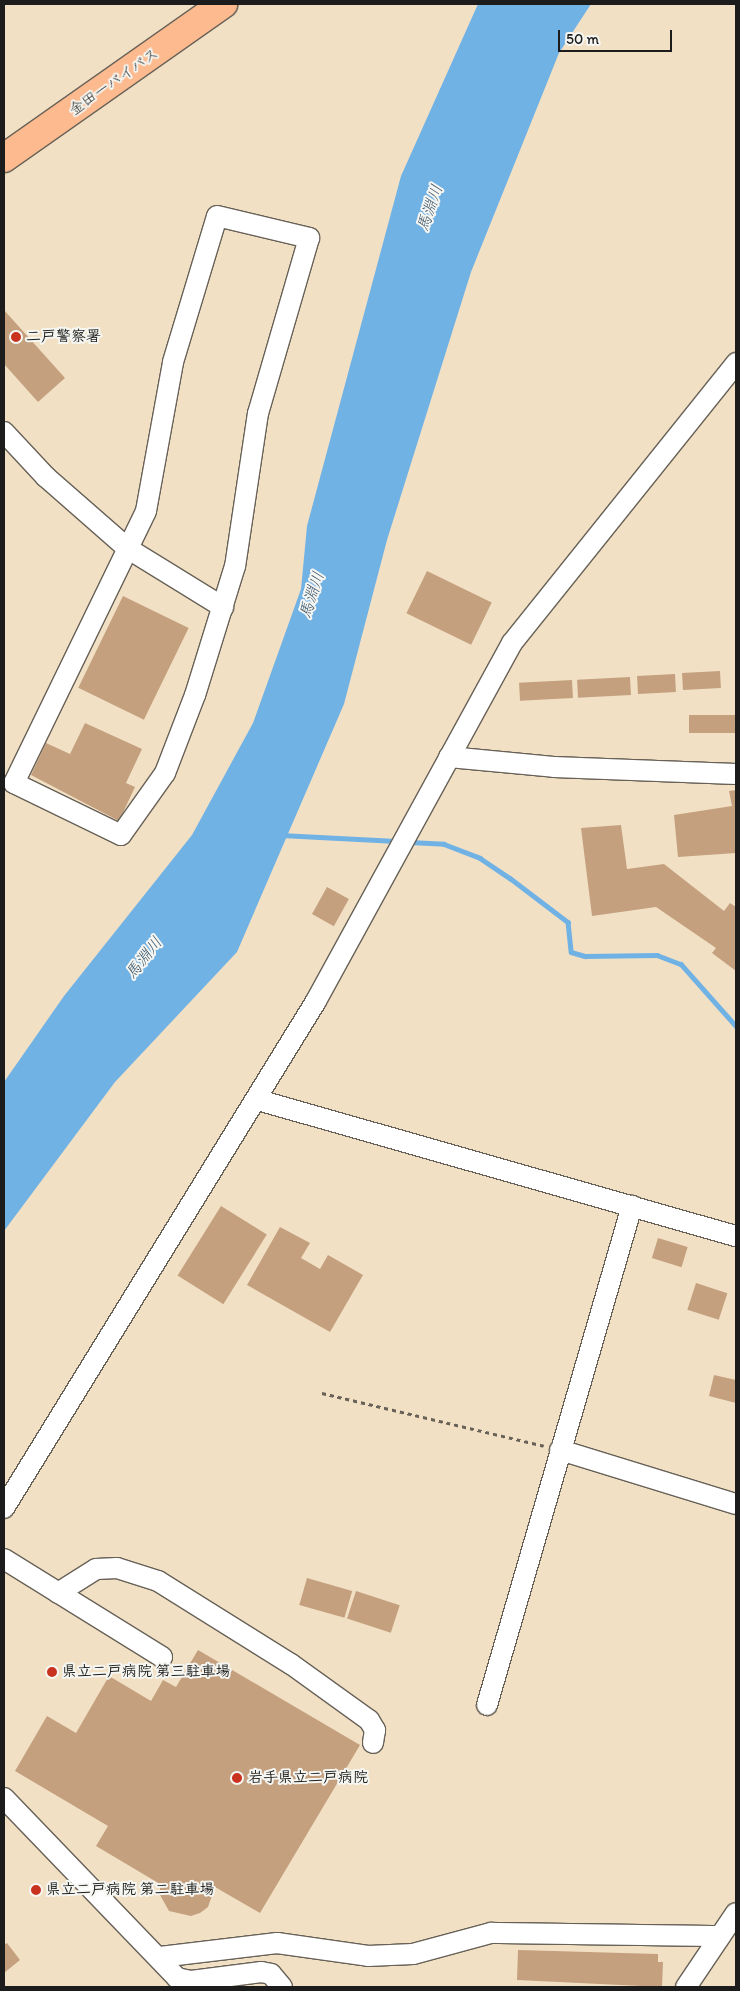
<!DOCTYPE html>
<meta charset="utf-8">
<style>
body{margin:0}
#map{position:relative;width:740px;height:1991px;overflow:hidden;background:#f2e0c5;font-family:Itim,"Klee One",sans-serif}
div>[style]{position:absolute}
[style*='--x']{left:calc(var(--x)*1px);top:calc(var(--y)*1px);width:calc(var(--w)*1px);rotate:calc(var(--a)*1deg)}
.water>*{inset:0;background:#71b2e5}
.stream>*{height:4.5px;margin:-2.25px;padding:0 2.25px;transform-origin:2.25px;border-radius:2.25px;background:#71b2e5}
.building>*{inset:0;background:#c4a07e;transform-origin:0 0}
.path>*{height:2.5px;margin-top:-1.25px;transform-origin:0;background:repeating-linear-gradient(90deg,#676157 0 4px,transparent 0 8px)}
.roads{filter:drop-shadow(1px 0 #676157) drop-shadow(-1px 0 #676157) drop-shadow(0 1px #676157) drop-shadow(0 -1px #676157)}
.minor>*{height:20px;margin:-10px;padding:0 10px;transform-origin:10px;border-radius:10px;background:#fff}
.highway>*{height:28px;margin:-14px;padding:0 14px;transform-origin:14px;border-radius:14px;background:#fcba8e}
.dots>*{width:14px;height:14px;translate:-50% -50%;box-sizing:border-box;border:2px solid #f6f6f2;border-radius:50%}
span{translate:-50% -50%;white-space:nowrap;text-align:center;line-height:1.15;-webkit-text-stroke:4px #f6f6f2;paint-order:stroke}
.street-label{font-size:15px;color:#1c1c1c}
.poi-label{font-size:15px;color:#1c1c1c;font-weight:700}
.left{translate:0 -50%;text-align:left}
.water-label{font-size:16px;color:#3e586c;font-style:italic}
.frame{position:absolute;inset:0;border:5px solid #1c1c1c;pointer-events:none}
.scale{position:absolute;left:558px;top:30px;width:114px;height:22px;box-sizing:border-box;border:2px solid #1c1c1c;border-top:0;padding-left:6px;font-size:15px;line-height:18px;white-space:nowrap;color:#1c1c1c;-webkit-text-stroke:4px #f6f6f2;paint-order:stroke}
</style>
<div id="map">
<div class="water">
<i style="clip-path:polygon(478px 4px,591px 4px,559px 53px,471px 272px,387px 540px,344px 704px,237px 952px,115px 1082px,4px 1231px,4px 1082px,64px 996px,192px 835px,253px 723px,301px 589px,307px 526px,401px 176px)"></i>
</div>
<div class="stream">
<i style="--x:281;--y:835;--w:115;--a:3"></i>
<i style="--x:409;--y:842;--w:35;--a:3"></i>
<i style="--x:444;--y:844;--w:39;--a:21"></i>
<i style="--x:480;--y:858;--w:36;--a:34"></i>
<i style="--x:510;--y:878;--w:73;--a:37.2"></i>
<i style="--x:568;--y:922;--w:30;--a:84"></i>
<i style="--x:571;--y:952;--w:15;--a:16"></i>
<i style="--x:585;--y:956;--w:72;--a:-0.8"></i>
<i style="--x:657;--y:955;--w:26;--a:21"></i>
<i style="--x:681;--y:964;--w:83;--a:48.4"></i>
</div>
<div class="building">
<i style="clip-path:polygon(4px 310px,65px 378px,38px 402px,4px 364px)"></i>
<i style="left:427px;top:571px;width:72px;height:47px;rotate:26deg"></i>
<i style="left:123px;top:596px;width:73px;height:102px;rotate:26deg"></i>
<i style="left:720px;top:671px;width:17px;height:38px;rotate:87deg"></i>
<i style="left:675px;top:674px;width:18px;height:38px;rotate:87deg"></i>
<i style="left:630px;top:677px;width:18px;height:53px;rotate:87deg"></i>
<i style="left:572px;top:680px;width:18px;height:53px;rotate:87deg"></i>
<i style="left:736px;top:715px;width:18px;height:47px;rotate:90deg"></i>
<i style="clip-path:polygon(85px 723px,142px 749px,126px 783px,135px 787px,119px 821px,31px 775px,46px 743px,70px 754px)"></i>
<i style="clip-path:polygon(736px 790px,736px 853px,678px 857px,674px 815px,732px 806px,729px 791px)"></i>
<i style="clip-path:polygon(621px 825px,627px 869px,664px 864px,724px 911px,730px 903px,736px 907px,736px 971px,712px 953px,716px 948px,656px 907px,592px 916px,581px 828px)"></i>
<i style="left:327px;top:887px;width:25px;height:31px;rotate:29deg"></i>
<i style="left:221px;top:1206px;width:54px;height:82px;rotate:32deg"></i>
<i style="clip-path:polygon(280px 1227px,310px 1243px,301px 1258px,320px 1269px,328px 1255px,363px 1275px,330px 1332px,247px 1285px)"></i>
<i style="left:658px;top:1238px;width:31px;height:21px;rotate:17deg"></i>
<i style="left:696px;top:1283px;width:33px;height:28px;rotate:18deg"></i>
<i style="clip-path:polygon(714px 1375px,736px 1380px,736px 1403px,709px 1396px)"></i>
<i style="left:307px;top:1578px;width:47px;height:28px;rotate:16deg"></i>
<i style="left:356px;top:1591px;width:46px;height:29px;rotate:18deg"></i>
<i style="clip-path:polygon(198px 1650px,360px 1745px,260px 1913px,215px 1887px,208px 1907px,200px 1913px,191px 1916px,169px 1911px,160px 1895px,160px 1884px,96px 1846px,108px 1826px,15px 1771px,47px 1716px,76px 1733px,109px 1676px,151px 1701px,163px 1680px,176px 1687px)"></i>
<i style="clip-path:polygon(7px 1943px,20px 1960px,4px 1973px,4px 1945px)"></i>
<i style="clip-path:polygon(518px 1950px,658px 1954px,658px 1962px,663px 1962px,662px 1987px,517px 1980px)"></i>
</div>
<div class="path">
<i style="--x:322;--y:1393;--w:228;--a:13.4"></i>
</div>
<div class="roads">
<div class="minor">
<i style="--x:217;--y:216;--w:95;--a:13.4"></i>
<i style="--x:309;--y:238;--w:182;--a:106.2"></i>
<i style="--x:258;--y:413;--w:155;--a:98.5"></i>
<i style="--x:235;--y:566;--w:135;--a:107.2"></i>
<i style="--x:195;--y:695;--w:84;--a:111"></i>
<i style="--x:165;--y:773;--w:76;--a:125.4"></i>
<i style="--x:121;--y:835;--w:119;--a:-154.1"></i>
<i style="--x:14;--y:783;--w:302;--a:-64.1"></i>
<i style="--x:146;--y:511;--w:151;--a:-79.7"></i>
<i style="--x:173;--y:362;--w:152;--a:-73.2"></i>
<i style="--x:4;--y:432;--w:62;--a:47"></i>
<i style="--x:46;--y:477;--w:108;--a:41.2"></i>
<i style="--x:127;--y:548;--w:113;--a:31.6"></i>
<i style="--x:449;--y:757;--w:105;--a:5.4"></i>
<i style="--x:554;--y:767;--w:182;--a:2.2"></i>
<i style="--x:258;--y:1100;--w:497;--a:15.9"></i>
<i style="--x:560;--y:1450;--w:184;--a:17.1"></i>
<i style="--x:4;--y:1508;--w:595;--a:-58.39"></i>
<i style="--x:316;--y:1001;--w:408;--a:-61.3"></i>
<i style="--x:512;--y:643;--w:359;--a:-51.3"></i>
<i style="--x:4;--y:1559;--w:186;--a:31.8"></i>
<i style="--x:58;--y:1593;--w:45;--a:-32.3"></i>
<i style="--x:96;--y:1569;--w:21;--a:-3"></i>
<i style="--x:117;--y:1568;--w:43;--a:17.6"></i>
<i style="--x:158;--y:1581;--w:157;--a:32"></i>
<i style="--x:291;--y:1664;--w:96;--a:35.7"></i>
<i style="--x:369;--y:1720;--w:12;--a:59"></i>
<i style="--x:375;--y:1730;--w:13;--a:99"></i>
<i style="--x:487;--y:1705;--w:520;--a:-73.8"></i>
<i style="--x:4;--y:1798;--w:250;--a:46.1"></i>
<i style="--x:177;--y:1978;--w:14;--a:12"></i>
<i style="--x:191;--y:1981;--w:71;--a:-7.3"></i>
<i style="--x:261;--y:1972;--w:10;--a:11"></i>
<i style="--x:271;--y:1974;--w:17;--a:50"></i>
<i style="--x:160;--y:1957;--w:118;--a:-6.8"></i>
<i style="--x:277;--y:1943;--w:92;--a:8.1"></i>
<i style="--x:368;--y:1956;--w:45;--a:-2.5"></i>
<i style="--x:413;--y:1954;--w:81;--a:-15.1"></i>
<i style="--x:491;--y:1933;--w:229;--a:0.8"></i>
<i style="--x:686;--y:1987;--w:89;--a:-56"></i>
</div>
<div class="highway">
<i style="--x:4;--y:158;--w:268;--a:-35.1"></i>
</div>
</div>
<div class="dots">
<i style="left:16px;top:337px;background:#c8321e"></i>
<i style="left:52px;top:1672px;background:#c8321e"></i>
<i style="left:237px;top:1778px;background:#c8321e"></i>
<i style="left:36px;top:1890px;background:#c8321e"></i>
</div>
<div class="street-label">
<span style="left:114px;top:82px;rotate:-35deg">金田一バイパス</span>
</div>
<div class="poi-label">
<span class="left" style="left:26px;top:337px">二戸警察署</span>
<span class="left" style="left:62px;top:1672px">県立二戸病院 第三駐車場</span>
<span class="left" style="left:248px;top:1778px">岩手県立二戸病院</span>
<span class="left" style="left:46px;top:1890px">県立二戸病院 第二駐車場</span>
</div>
<div class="water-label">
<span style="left:430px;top:208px;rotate:-71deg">馬淵川</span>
<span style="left:312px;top:595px;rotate:-72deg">馬淵川</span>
<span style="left:144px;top:958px;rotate:-51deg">馬淵川</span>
</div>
<div class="frame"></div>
<div class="scale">50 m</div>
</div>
